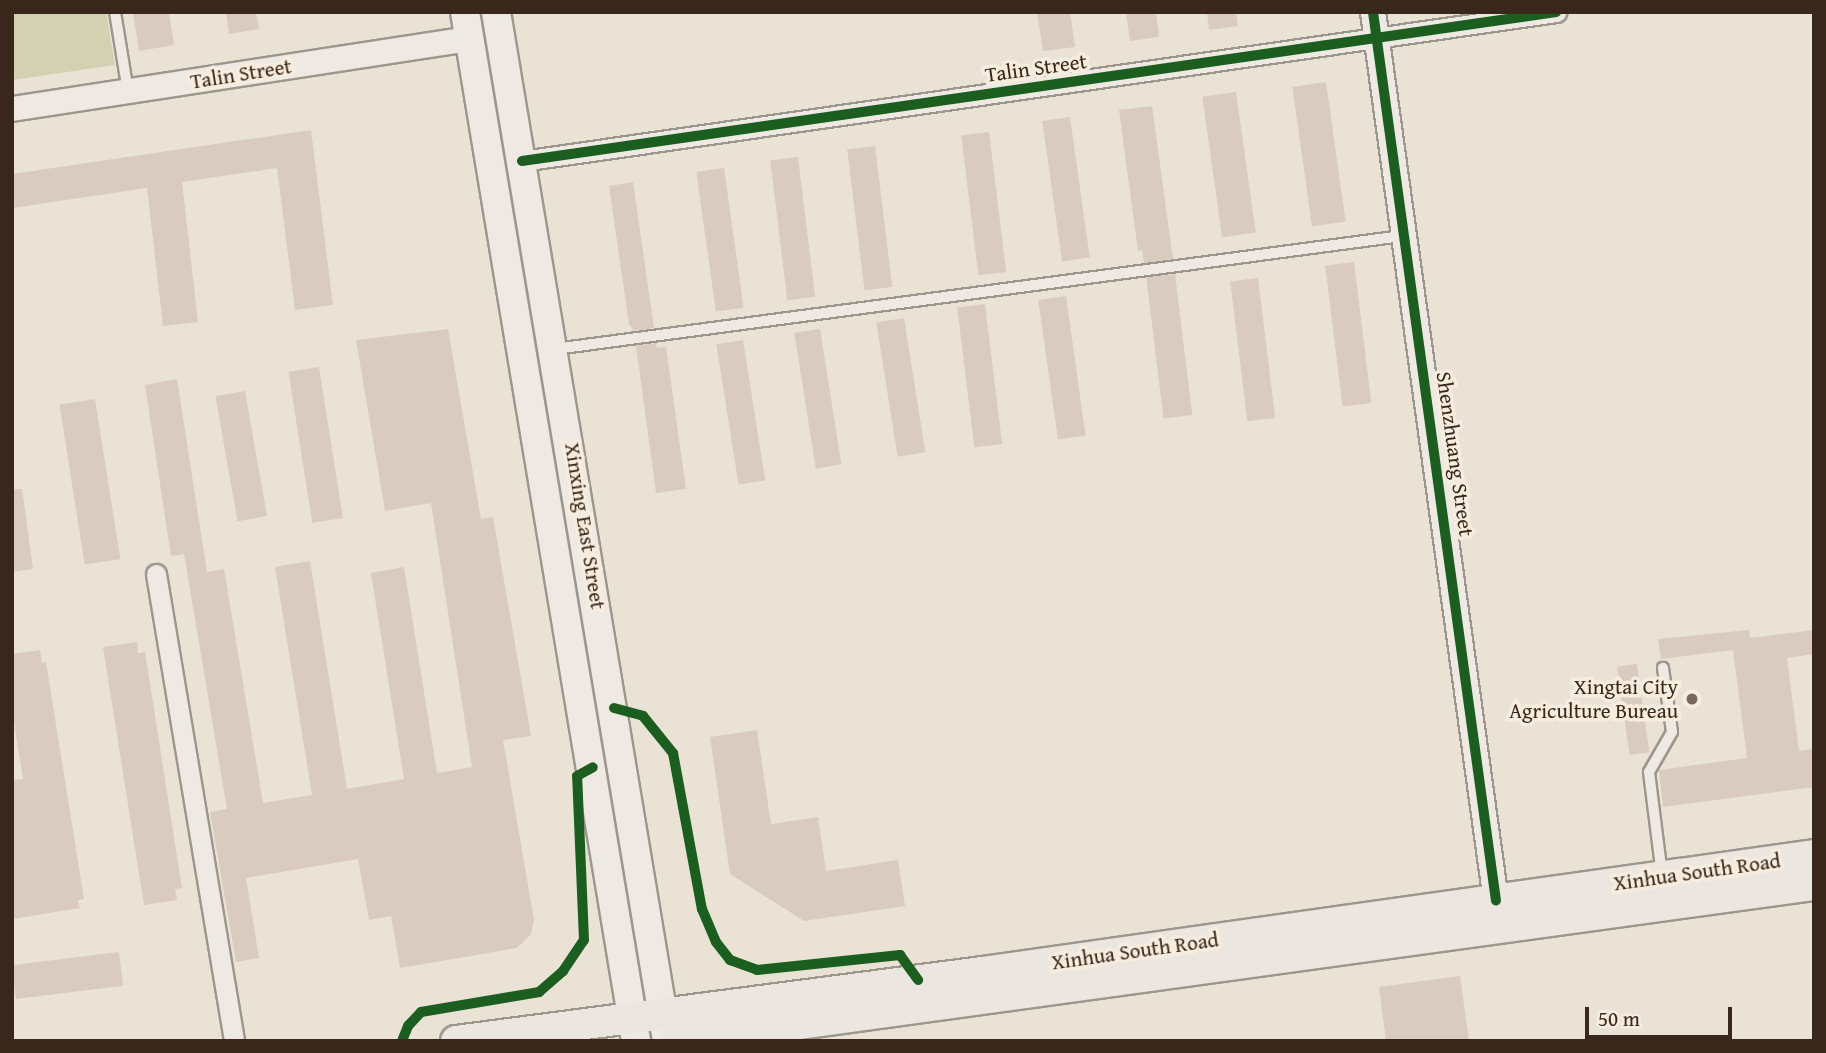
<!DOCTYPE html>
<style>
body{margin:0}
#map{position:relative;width:1826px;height:1053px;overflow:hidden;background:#eae2d5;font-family:"Gentium Book Plus",serif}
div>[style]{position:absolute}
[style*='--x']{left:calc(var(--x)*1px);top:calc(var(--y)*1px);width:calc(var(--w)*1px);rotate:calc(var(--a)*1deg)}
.green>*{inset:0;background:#d2d1b2}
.building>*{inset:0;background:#d9cbc0;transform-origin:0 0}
.roads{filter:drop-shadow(2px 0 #9c968d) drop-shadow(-2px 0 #9c968d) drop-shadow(0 2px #9c968d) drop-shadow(0 -2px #9c968d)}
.service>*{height:10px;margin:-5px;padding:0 5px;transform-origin:5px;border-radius:5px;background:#eeeae3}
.minor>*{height:19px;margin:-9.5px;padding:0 9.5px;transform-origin:9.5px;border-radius:9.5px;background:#eeeae3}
.tertiary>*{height:24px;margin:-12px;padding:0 12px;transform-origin:12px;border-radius:12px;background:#eeeae3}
.secondary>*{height:28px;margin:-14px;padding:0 14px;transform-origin:14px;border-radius:14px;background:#eeeae3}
.primary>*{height:30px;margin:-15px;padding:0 15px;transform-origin:15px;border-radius:15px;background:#ebe6df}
.cycleway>*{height:10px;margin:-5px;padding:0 5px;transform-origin:5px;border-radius:5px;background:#1b5e20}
.dots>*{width:19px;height:19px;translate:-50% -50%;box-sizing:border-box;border:4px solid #f7edde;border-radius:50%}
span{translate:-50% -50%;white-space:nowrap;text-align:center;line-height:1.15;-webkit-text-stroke:7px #f7edde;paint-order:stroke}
.street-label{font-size:21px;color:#3a271b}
.poi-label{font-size:21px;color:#3a271b}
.right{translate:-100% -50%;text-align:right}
.frame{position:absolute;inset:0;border:14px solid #3a271b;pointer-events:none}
.scale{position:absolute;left:1585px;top:1007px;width:147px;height:32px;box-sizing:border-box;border:4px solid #3a271b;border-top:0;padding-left:9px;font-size:21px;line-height:24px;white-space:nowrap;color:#3a271b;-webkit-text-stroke:5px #f7edde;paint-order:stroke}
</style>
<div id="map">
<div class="green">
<i style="clip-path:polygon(12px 12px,106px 12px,115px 65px,12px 80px)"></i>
</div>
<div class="building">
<i style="clip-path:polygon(133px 12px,169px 12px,174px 45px,139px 51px)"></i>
<i style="clip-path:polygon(226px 12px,256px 12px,259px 29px,229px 34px)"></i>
<i style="clip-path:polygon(1037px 12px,1070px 12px,1075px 47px,1043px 51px)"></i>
<i style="clip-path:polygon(1126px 12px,1156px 12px,1159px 37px,1130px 41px)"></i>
<i style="clip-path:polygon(1207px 12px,1236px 12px,1238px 26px,1209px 30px)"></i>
<i style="left:1326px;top:82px;width:141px;height:34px;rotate:82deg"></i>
<i style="left:1236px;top:92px;width:142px;height:34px;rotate:82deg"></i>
<i style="clip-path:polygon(1152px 106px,1173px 259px,1144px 263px,1142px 250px,1138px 251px,1119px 110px)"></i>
<i style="left:1070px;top:117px;width:142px;height:28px;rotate:82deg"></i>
<i style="clip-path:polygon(311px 130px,333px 305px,295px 310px,277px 168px,182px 182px,198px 322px,163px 326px,147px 188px,12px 208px,12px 174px)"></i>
<i style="left:989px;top:132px;width:141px;height:28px;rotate:83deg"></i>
<i style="left:875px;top:146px;width:142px;height:28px;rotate:83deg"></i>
<i style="left:798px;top:157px;width:141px;height:28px;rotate:83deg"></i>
<i style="left:724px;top:168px;width:141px;height:28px;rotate:82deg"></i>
<i style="clip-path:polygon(633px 182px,654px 328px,634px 331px,629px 324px,609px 186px)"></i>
<i style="left:1354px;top:262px;width:142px;height:29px;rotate:83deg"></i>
<i style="left:1175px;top:274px;width:142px;height:29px;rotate:83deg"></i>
<i style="left:1258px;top:278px;width:141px;height:28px;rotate:83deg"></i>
<i style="left:1066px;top:296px;width:141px;height:28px;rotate:82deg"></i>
<i style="left:985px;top:304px;width:141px;height:28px;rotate:83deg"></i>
<i style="left:904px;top:318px;width:136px;height:28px;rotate:81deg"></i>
<i style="clip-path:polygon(448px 329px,481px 519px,493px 517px,531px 736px,503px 740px,534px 920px,531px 934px,517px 948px,400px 968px,391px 916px,369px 920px,358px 859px,246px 878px,259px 958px,236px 962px,210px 812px,227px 809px,184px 554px,171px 556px,145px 385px,177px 379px,207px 572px,224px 569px,263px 803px,312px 795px,275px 567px,310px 561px,347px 789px,404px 779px,371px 573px,404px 567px,437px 773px,472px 767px,431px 503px,385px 511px,356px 340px)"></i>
<i style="left:820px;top:329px;width:137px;height:26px;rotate:81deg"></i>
<i style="left:743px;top:340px;width:142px;height:27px;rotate:81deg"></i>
<i style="clip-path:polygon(656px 343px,657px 348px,666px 347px,686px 489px,656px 493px,636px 346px)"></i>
<i style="left:319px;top:367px;width:153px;height:31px;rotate:81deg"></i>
<i style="left:245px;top:391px;width:127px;height:30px;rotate:80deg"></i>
<i style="left:95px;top:399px;width:162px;height:36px;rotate:81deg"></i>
<i style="clip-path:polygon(12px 489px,22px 489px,33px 569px,12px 572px)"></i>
<i style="clip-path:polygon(1749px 630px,1750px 638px,1814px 630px,1814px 654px,1787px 658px,1799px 751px,1814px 749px,1814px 787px,1663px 807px,1659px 770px,1747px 758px,1733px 650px,1661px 659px,1658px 639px)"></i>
<i style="clip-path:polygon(137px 642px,138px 653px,145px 652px,182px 888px,175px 889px,177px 900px,144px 905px,103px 647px)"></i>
<i style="clip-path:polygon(40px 650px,42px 663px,46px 662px,84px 899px,78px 900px,80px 908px,12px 919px,12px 780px,23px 779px,12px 710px,12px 654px)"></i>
<i style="left:1637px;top:664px;width:89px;height:20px;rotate:82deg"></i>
<i style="clip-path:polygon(757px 730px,771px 824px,818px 817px,826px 871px,898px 860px,905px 906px,804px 921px,730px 874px,710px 737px)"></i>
<i style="left:119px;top:952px;width:34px;height:108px;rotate:83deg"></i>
<i style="clip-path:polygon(1460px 976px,1469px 1041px,1386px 1041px,1379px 987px)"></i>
</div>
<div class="roads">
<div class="service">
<i style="--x:115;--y:12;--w:80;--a:80.7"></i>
<i style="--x:555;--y:349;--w:855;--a:-7.6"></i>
<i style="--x:1662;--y:875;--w:104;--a:-97.2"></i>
<i style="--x:1649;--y:772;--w:46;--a:-60.1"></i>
<i style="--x:1672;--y:732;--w:65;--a:-98"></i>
</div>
<div class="minor">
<i style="--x:522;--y:161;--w:1045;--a:-8.2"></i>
<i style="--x:156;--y:574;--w:473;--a:80.5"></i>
</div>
<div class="tertiary">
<i style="--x:1373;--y:12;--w:897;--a:82.12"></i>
<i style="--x:12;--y:109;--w:463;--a:-8.7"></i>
</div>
<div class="secondary">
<i style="--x:465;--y:12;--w:1043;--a:80.56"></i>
<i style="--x:496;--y:12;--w:1043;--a:80.56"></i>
</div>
<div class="primary">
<i style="--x:456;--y:1041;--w:531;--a:-7.47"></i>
<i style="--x:982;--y:972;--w:840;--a:-8"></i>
<i style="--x:676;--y:1041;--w:1149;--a:-7.81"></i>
</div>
</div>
<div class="cycleway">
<i style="--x:1373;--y:12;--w:897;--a:82.12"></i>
<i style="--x:522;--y:161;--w:1045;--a:-8.2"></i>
<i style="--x:614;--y:708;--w:30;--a:15"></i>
<i style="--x:643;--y:716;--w:48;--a:51"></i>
<i style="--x:673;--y:753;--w:159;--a:79.5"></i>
<i style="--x:702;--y:909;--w:36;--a:67"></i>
<i style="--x:716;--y:942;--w:23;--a:52"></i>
<i style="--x:730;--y:960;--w:29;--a:20"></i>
<i style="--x:757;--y:970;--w:144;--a:-6"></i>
<i style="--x:900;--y:955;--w:31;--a:54"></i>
<i style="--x:402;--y:1041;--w:16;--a:-68"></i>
<i style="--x:408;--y:1026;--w:19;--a:-47"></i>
<i style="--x:421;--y:1012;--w:120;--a:-9.6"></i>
<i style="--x:539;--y:992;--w:32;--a:-41"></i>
<i style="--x:563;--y:971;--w:37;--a:-56"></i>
<i style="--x:584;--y:940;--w:164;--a:-92.4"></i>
<i style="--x:577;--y:776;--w:18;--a:-29"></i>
</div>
<div class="dots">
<i style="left:1692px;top:699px;background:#78685c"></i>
</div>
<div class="street-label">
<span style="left:1036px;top:68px;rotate:-8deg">Talin Street</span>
<span style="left:241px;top:74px;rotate:-9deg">Talin Street</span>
<span style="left:1455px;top:454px;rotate:82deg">Shenzhuang Street</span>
<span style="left:585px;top:526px;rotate:81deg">Xinxing East Street</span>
<span style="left:1697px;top:872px;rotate:-8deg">Xinhua South Road</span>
<span style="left:1135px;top:951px;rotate:-8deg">Xinhua South Road</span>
</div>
<div class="poi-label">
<span class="right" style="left:1678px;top:699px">Xingtai City<br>Agriculture Bureau</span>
</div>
<div class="frame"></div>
<div class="scale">50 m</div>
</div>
